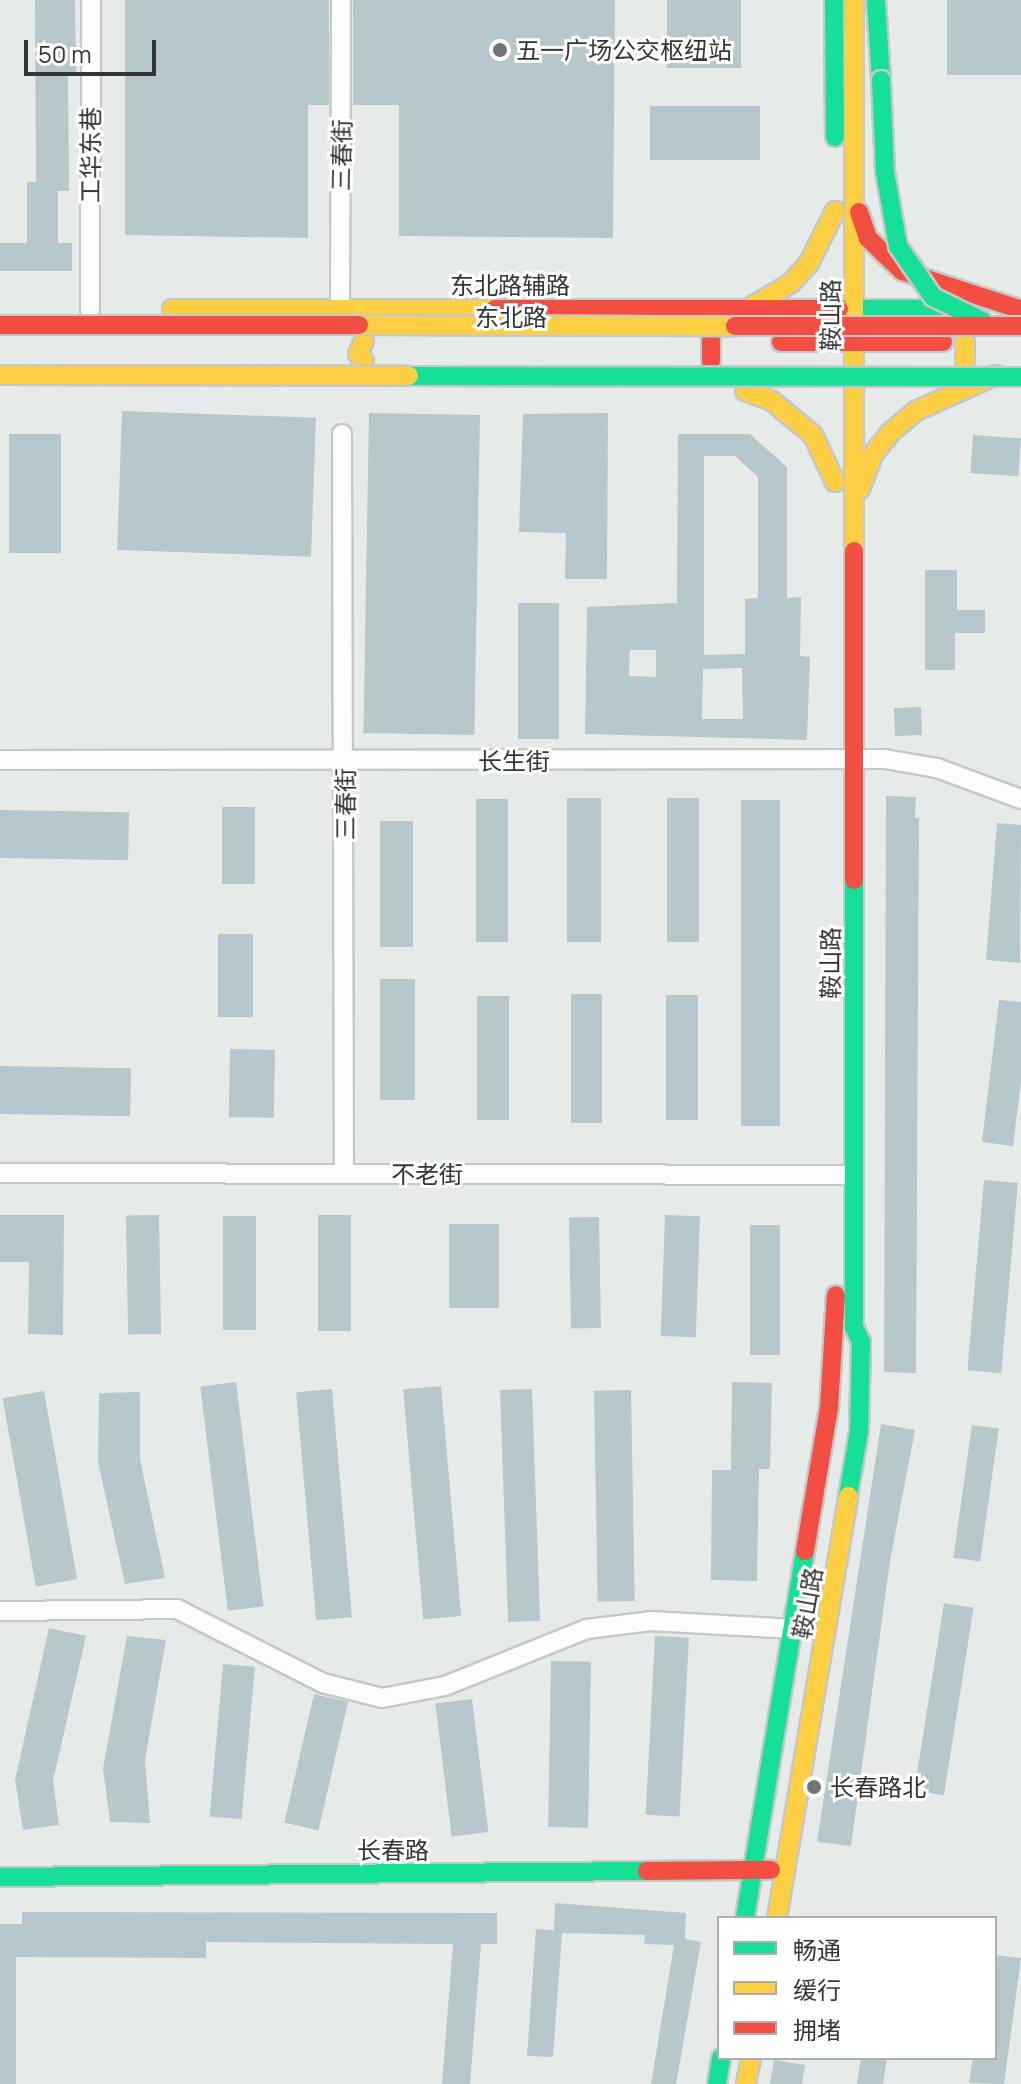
<!DOCTYPE html>
<meta charset="utf-8">
<style>
body{margin:0}
#map{position:relative;width:1021px;height:2084px;overflow:hidden;background:#e6ebea;font-family:Manrope,"Noto Sans SC",sans-serif}
div>[style]{position:absolute}
[style*='--x']{left:calc(var(--x)*1px);top:calc(var(--y)*1px);width:calc(var(--w)*1px);rotate:calc(var(--a)*1deg)}
.building>*{inset:0;background:#b6c8cb;transform-origin:0 0}
.roads{filter:drop-shadow(2px 0 #c4c8c8) drop-shadow(-2px 0 #c4c8c8) drop-shadow(0 2px #c4c8c8) drop-shadow(0 -2px #c4c8c8)}
.street>*{height:18px;margin:-9px;padding:0 9px;transform-origin:9px;border-radius:9px;background:#fbfcfc}
.fast>*{height:18px;margin:-9px;padding:0 9px;transform-origin:9px;border-radius:9px;background:#16e098}
.slow>*{height:18px;margin:-9px;padding:0 9px;transform-origin:9px;border-radius:9px;background:#ffcf43}
.jam>*{height:18px;margin:-9px;padding:0 9px;transform-origin:9px;border-radius:9px;background:#f24e42}
.bridges{filter:drop-shadow(2px 0 #c4c8c8) drop-shadow(-2px 0 #c4c8c8) drop-shadow(0 2px #c4c8c8) drop-shadow(0 -2px #c4c8c8)}
.fast-bridge>*{height:18px;margin:-9px;padding:0 9px;transform-origin:9px;border-radius:9px;background:#16e098}
.slow-bridge>*{height:18px;margin:-9px;padding:0 9px;transform-origin:9px;border-radius:9px;background:#ffcf43}
.jam-bridge>*{height:18px;margin:-9px;padding:0 9px;transform-origin:9px;border-radius:9px;background:#f24e42}
.dots>*{width:22px;height:22px;translate:-50% -50%;box-sizing:border-box;border:4px solid #fff;border-radius:50%}
span{translate:-50% -50%;white-space:nowrap;text-align:center;line-height:1.15;-webkit-text-stroke:6px #fff;paint-order:stroke}
.poi-label{font-size:24px;color:#333636}
.left{translate:0 -50%;text-align:left}
.street-label{font-size:24px;color:#333636}
.legend{position:absolute;left:717px;top:1916px;width:280px;height:144px;box-sizing:border-box;background:#fff;border:2px solid #adafaf;margin:0;padding:10px 14px;list-style:none;font-size:24px;color:#333636}
.legend li{display:flex;align-items:center;gap:16px;height:40px}
.legend b{width:40px;border:2px solid #adafaf}
.scale{position:absolute;left:24px;top:40px;width:132px;height:36px;box-sizing:border-box;border:4px solid #333636;border-top:0;padding-left:10px;font-size:24px;line-height:28px;white-space:nowrap;color:#333636;-webkit-text-stroke:6px #fff;paint-order:stroke}
</style>
<div id="map">
<div class="building">
<i style="clip-path:polygon(35px 0,75px 0,76px 72px,68px 72px,69px 191px,58px 191px,58px 243px,72px 243px,72px 271px,0 271px,0 243px,27px 243px,27px 182px,36px 182px)"></i>
<i style="clip-path:polygon(125px 0,329px 0,329px 105px,308px 105px,308px 238px,125px 235px)"></i>
<i style="clip-path:polygon(353px 0,615px 0,613px 238px,399px 236px,399px 105px,353px 105px)"></i>
<i style="left:667px;top:0;width:74px;height:68px"></i>
<i style="left:947px;top:0;width:74px;height:75px"></i>
<i style="left:650px;top:106px;width:110px;height:54px"></i>
<i style="left:122px;top:411px;width:194px;height:139px;rotate:2deg"></i>
<i style="left:369px;top:413px;width:111px;height:320px;rotate:1deg"></i>
<i style="clip-path:polygon(608px 413px,607px 579px,565px 579px,566px 533px,519px 532px,523px 414px)"></i>
<i style="left:9px;top:434px;width:52px;height:119px"></i>
<i style="clip-path:polygon(evenodd,678px 434px,750px 434px,787px 467px,787px 598px,801px 597px,800px 656px,810px 657px,807px 740px,585px 734px,587px 607px,677px 603px,678px 434px,704px 456px,735px 456px,758px 477px,758px 598px,745px 599px,745px 654px,704px 655px,704px 456px,678px 434px,630px 650px,656px 650px,656px 677px,629px 676px,630px 650px,678px 434px,742px 668px,743px 719px,702px 719px,703px 669px,742px 668px)"></i>
<i style="left:973px;top:435px;width:48px;height:38px;rotate:4deg"></i>
<i style="clip-path:polygon(925px 570px,957px 570px,957px 610px,985px 610px,985px 633px,955px 633px,955px 670px,925px 670px)"></i>
<i style="left:518px;top:603px;width:41px;height:136px"></i>
<i style="left:921px;top:707px;width:28px;height:27px;rotate:88deg"></i>
<i style="clip-path:polygon(886px 796px,916px 797px,915px 818px,919px 818px,916px 1373px,884px 1372px)"></i>
<i style="left:567px;top:798px;width:34px;height:144px"></i>
<i style="left:699px;top:798px;width:144px;height:32px;rotate:90deg"></i>
<i style="left:476px;top:799px;width:32px;height:143px"></i>
<i style="left:741px;top:800px;width:39px;height:326px"></i>
<i style="left:222px;top:807px;width:33px;height:77px"></i>
<i style="left:0;top:810px;width:129px;height:48px;rotate:1deg"></i>
<i style="left:380px;top:821px;width:33px;height:126px"></i>
<i style="clip-path:polygon(997px 823px,1021px 825px,1020px 963px,986px 960px)"></i>
<i style="left:218px;top:934px;width:35px;height:83px"></i>
<i style="left:380px;top:979px;width:35px;height:121px"></i>
<i style="left:602px;top:994px;width:129px;height:31px;rotate:90deg"></i>
<i style="left:666px;top:995px;width:32px;height:125px"></i>
<i style="left:477px;top:996px;width:32px;height:124px"></i>
<i style="clip-path:polygon(999px 1000px,1021px 1002px,1021px 1081px,1013px 1146px,982px 1142px)"></i>
<i style="left:230px;top:1049px;width:45px;height:68px;rotate:1deg"></i>
<i style="left:0;top:1066px;width:131px;height:48px;rotate:1deg"></i>
<i style="left:984px;top:1180px;width:34px;height:191px;rotate:5deg"></i>
<i style="clip-path:polygon(0 1215px,64px 1215px,63px 1335px,28px 1334px,29px 1262px,0 1262px)"></i>
<i style="left:159px;top:1215px;width:119px;height:33px;rotate:89deg"></i>
<i style="left:351px;top:1215px;width:116px;height:33px;rotate:90deg"></i>
<i style="left:665px;top:1215px;width:35px;height:121px;rotate:2deg"></i>
<i style="left:223px;top:1216px;width:33px;height:114px"></i>
<i style="left:599px;top:1217px;width:111px;height:30px;rotate:89deg"></i>
<i style="left:499px;top:1224px;width:84px;height:50px;rotate:90deg"></i>
<i style="left:750px;top:1225px;width:30px;height:130px"></i>
<i style="left:236px;top:1382px;width:226px;height:36px;rotate:83deg"></i>
<i style="clip-path:polygon(732px 1382px,772px 1383px,770px 1469px,759px 1469px,757px 1581px,711px 1580px,712px 1470px,731px 1470px)"></i>
<i style="left:441px;top:1386px;width:231px;height:38px;rotate:85deg"></i>
<i style="left:332px;top:1389px;width:229px;height:36px;rotate:85deg"></i>
<i style="left:532px;top:1389px;width:232px;height:32px;rotate:88deg"></i>
<i style="left:631px;top:1390px;width:211px;height:37px;rotate:89deg"></i>
<i style="left:44px;top:1391px;width:191px;height:42px;rotate:80deg"></i>
<i style="clip-path:polygon(140px 1392px,140px 1459px,165px 1578px,125px 1584px,98px 1462px,99px 1393px)"></i>
<i style="clip-path:polygon(881px 1424px,915px 1430px,890px 1561px,851px 1846px,817px 1842px)"></i>
<i style="left:972px;top:1425px;width:27px;height:134px;rotate:8deg"></i>
<i style="left:944px;top:1603px;width:30px;height:190px;rotate:9deg"></i>
<i style="clip-path:polygon(49px 1628px,86px 1636px,53px 1781px,59px 1825px,23px 1830px,15px 1780px)"></i>
<i style="clip-path:polygon(127px 1636px,166px 1640px,145px 1760px,150px 1823px,110px 1822px,103px 1769px)"></i>
<i style="left:655px;top:1636px;width:34px;height:179px;rotate:3deg"></i>
<i style="left:551px;top:1661px;width:40px;height:166px;rotate:1deg"></i>
<i style="left:223px;top:1664px;width:32px;height:153px;rotate:5deg"></i>
<i style="left:314px;top:1694px;width:35px;height:132px;rotate:13deg"></i>
<i style="left:472px;top:1699px;width:134px;height:37px;rotate:83deg"></i>
<i style="clip-path:polygon(555px 1903px,686px 1913px,685px 1939px,701px 1942px,676px 2084px,651px 2084px,674px 1945px,644px 1944px,645px 1935px,562px 1933px,553px 2057px,527px 2056px,536px 1929px,554px 1930px)"></i>
<i style="clip-path:polygon(22px 1912px,497px 1913px,497px 1944px,481px 1944px,470px 2084px,442px 2084px,453px 1944px,206px 1942px,206px 1958px,16px 1957px,16px 2084px,0 2084px,0 1924px,22px 1924px)"></i>
<i style="clip-path:polygon(995px 1955px,1021px 1958px,1004px 2084px,969px 2083px,973px 2058px,995px 2058px)"></i>
<i style="clip-path:polygon(861px 2058px,887px 2058px,883px 2084px,857px 2084px)"></i>
<i style="clip-path:polygon(774px 2060px,805px 2065px,802px 2084px,770px 2084px)"></i>
</div>
<div class="roads">
<div class="street">
<i style="--x:340;--y:309;--w:309;--a:-89.8"></i>
<i style="--x:90;--y:310;--w:310;--a:-89.8"></i>
<i style="--x:342;--y:434;--w:740;--a:89.85"></i>
<i style="--x:0;--y:760;--w:885;--a:-0.06"></i>
<i style="--x:885;--y:759;--w:53;--a:9.8"></i>
<i style="--x:937;--y:768;--w:90;--a:20.3"></i>
<i style="--x:0;--y:1173;--w:854;--a:0.13"></i>
<i style="--x:0;--y:1611;--w:177;--a:-0.6"></i>
<i style="--x:177;--y:1609;--w:164;--a:26.9"></i>
<i style="--x:323;--y:1683;--w:61;--a:14.3"></i>
<i style="--x:382;--y:1698;--w:64;--a:-10.8"></i>
<i style="--x:445;--y:1686;--w:153;--a:-21.9"></i>
<i style="--x:587;--y:1629;--w:64;--a:-7.1"></i>
<i style="--x:651;--y:1621;--w:144;--a:3.2"></i>
</div>
<div class="fast">
<i style="--x:834;--y:0;--w:137;--a:89.6"></i>
<i style="--x:876;--y:0;--w:80;--a:86.4"></i>
<i style="--x:839;--y:309;--w:117;--a:0"></i>
<i style="--x:848;--y:1496;--w:66;--a:-80.4"></i>
<i style="--x:859;--y:1431;--w:89;--a:-88.7"></i>
<i style="--x:861;--y:1342;--w:17;--a:-115"></i>
<i style="--x:854;--y:1327;--w:447;--a:-90"></i>
<i style="--x:0;--y:1877;--w:647;--a:-0.53"></i>
<i style="--x:745;--y:1918;--w:372;--a:-80.7"></i>
<i style="--x:717;--y:2084;--w:26;--a:-81"></i>
</div>
<div class="slow">
<i style="--x:854;--y:0;--w:551;--a:90"></i>
<i style="--x:172;--y:309;--w:323;--a:0"></i>
<i style="--x:748;--y:309;--w:50;--a:-31.2"></i>
<i style="--x:791;--y:283;--w:27;--a:-48"></i>
<i style="--x:809;--y:263;--w:58;--a:-63.4"></i>
<i style="--x:364;--y:341;--w:14;--a:115"></i>
<i style="--x:358;--y:354;--w:9;--a:49"></i>
<i style="--x:965;--y:342;--w:19;--a:90"></i>
<i style="--x:745;--y:391;--w:29;--a:20"></i>
<i style="--x:772;--y:401;--w:53;--a:39.7"></i>
<i style="--x:813;--y:435;--w:52;--a:64.9"></i>
<i style="--x:860;--y:489;--w:39;--a:-69"></i>
<i style="--x:874;--y:453;--w:28;--a:-51"></i>
<i style="--x:892;--y:431;--w:31;--a:-40"></i>
<i style="--x:916;--y:411;--w:88;--a:-24.2"></i>
<i style="--x:777;--y:1918;--w:428;--a:-80.4"></i>
<i style="--x:746;--y:2084;--w:26;--a:-79"></i>
</div>
<div class="jam">
<i style="--x:859;--y:212;--w:28;--a:71"></i>
<i style="--x:868;--y:238;--w:47;--a:44.1"></i>
<i style="--x:902;--y:271;--w:123;--a:18"></i>
<i style="--x:495;--y:309;--w:344;--a:0"></i>
<i style="--x:711;--y:341;--w:20;--a:90"></i>
<i style="--x:781;--y:342;--w:162;--a:0"></i>
<i style="--x:854;--y:551;--w:329;--a:90"></i>
<i style="--x:805;--y:1551;--w:145;--a:-80.5"></i>
<i style="--x:829;--y:1408;--w:113;--a:-86.5"></i>
<i style="--x:647;--y:1871;--w:124;--a:-0.5"></i>
</div>
</div>
<div class="bridges">
<div class="fast-bridge">
<i style="--x:881;--y:80;--w:92;--a:87.5"></i>
<i style="--x:885;--y:172;--w:75;--a:80"></i>
<i style="--x:898;--y:246;--w:62;--a:55.5"></i>
<i style="--x:933;--y:297;--w:55;--a:26.1"></i>
<i style="--x:409;--y:376;--w:612;--a:0.09"></i>
</div>
<div class="slow-bridge">
<i style="--x:359;--y:325;--w:376;--a:0.2"></i>
<i style="--x:0;--y:375;--w:409;--a:0.1"></i>
</div>
<div class="jam-bridge">
<i style="--x:0;--y:325;--w:359;--a:0"></i>
<i style="--x:735;--y:326;--w:286;--a:0"></i>
</div>
</div>
<div class="dots">
<i style="left:500px;top:50px;background:#727575"></i>
<i style="left:814px;top:1787px;background:#727575"></i>
</div>
<div class="poi-label">
<span class="left" style="left:516px;top:50px">五一广场公交枢纽站</span>
<span class="left" style="left:830px;top:1787px">长春路北</span>
</div>
<div class="street-label">
<span style="left:90px;top:155px;rotate:-90deg">工华东巷</span>
<span style="left:341px;top:155px;rotate:-89deg">三春街</span>
<span style="left:510px;top:285px">东北路辅路</span>
<span style="left:830px;top:315px;rotate:-90deg">鞍山路</span>
<span style="left:511px;top:317px">东北路</span>
<span style="left:514px;top:761px">长生街</span>
<span style="left:345px;top:804px;rotate:-90deg">三春街</span>
<span style="left:830px;top:963px;rotate:-90deg">鞍山路</span>
<span style="left:427px;top:1174px">不老街</span>
<span style="left:807px;top:1603px;rotate:-80deg">鞍山路</span>
<span style="left:393px;top:1850px">长春路</span>
</div>
<ul class="legend">
<li><b style="height:10px;background:#16e098"></b>畅通</li>
<li><b style="height:10px;background:#ffcf43"></b>缓行</li>
<li><b style="height:10px;background:#f24e42"></b>拥堵</li>
</ul>
<div class="scale">50 m</div>
</div>
